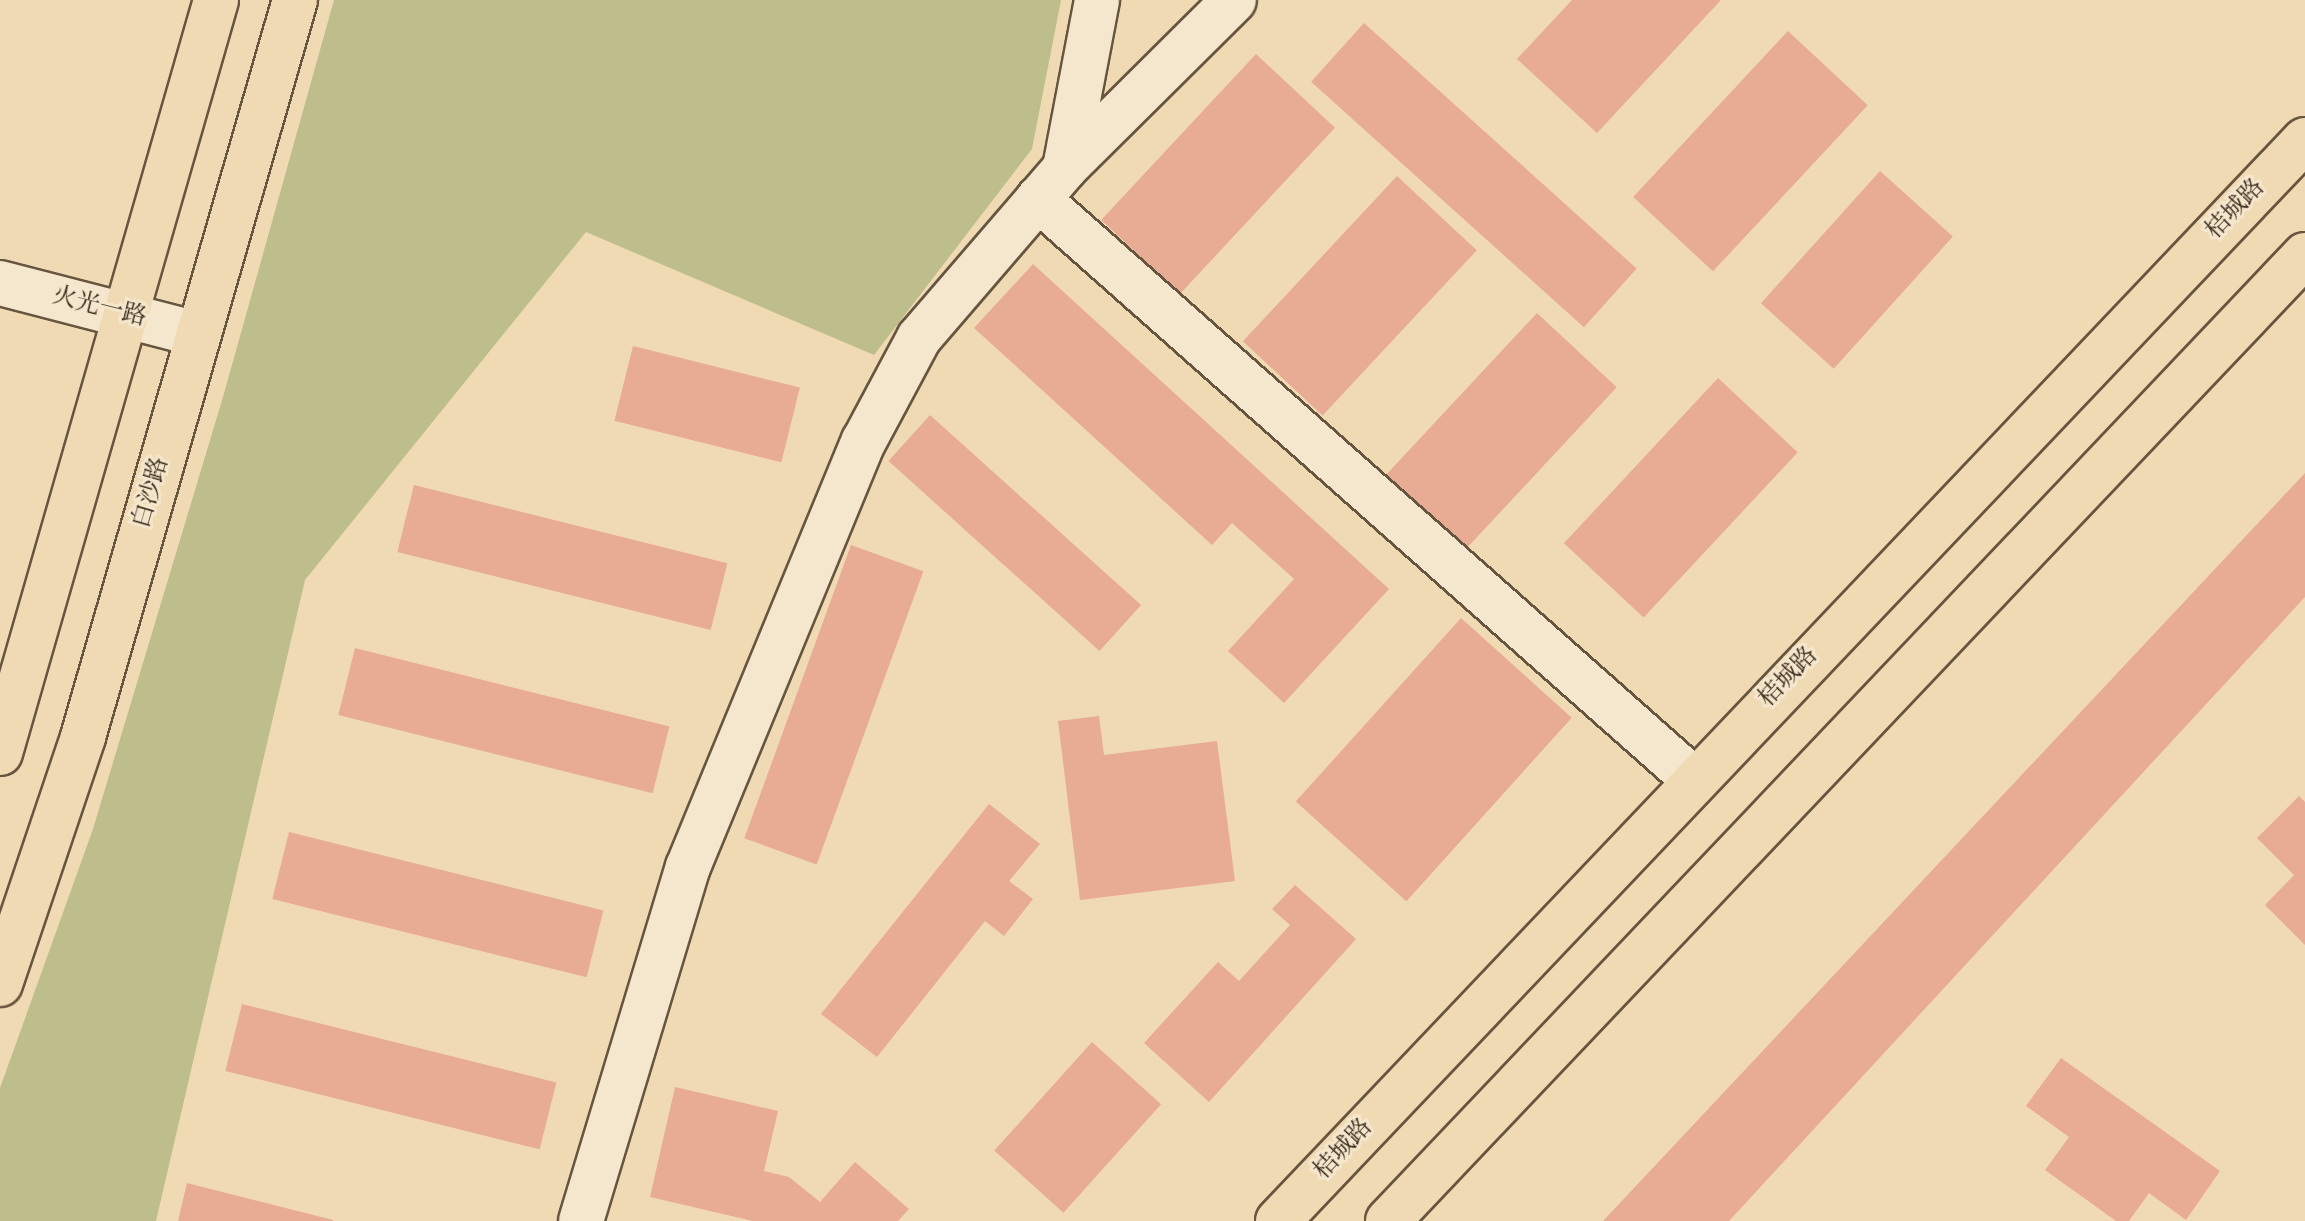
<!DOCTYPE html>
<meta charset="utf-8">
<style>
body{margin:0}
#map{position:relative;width:2305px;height:1221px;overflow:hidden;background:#f0dab4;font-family:"Old Standard TT","Noto Serif SC",serif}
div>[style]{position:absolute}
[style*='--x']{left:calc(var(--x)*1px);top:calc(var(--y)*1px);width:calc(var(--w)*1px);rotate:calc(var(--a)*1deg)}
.green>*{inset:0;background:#bdbe8b}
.building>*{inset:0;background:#e8ab93;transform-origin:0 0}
.roads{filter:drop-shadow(2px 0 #66553f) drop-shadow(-2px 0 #66553f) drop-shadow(0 2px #66553f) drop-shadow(0 -2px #66553f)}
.minor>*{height:44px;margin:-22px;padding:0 22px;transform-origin:22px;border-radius:22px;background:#f5e7ce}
.major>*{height:44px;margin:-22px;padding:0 22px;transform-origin:22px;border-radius:22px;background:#f0dab4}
span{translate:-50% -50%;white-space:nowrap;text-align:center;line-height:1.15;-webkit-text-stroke:6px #f5e7ce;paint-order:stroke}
.street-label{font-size:24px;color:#382918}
</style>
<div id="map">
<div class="green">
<i style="clip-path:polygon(334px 0,1061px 0,1032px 149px,874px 355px,586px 232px,305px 580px,156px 1221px,0 1221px,0 1088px,93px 829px,223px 397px)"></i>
</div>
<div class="building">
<i style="clip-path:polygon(1572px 0,1721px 0,1597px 133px,1517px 59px)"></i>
<i style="left:1364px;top:23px;width:367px;height:79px;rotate:42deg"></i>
<i style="left:1788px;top:31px;width:109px;height:227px;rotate:43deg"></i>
<i style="left:1256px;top:54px;width:108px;height:227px;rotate:43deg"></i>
<i style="left:1880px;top:171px;width:98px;height:178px;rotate:42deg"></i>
<i style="left:1397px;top:176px;width:109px;height:226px;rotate:43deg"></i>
<i style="clip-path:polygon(1033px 264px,1389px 589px,1284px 703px,1228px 651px,1294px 579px,1232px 523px,1212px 545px,974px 328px)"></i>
<i style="left:1537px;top:313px;width:109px;height:227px;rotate:43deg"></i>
<i style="left:633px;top:346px;width:172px;height:77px;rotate:14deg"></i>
<i style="left:1718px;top:378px;width:109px;height:226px;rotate:43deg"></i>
<i style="left:930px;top:415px;width:284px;height:62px;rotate:42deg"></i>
<i style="clip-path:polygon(2305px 473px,2305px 597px,1729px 1221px,1603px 1221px)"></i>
<i style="left:414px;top:485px;width:323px;height:69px;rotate:14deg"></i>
<i style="left:851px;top:545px;width:77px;height:312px;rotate:20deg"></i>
<i style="left:1461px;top:618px;width:149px;height:247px;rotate:42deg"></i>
<i style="left:355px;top:648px;width:324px;height:69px;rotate:14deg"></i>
<i style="clip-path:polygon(1099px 716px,1104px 755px,1217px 741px,1235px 881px,1080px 900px,1058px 721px)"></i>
<i style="clip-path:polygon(2299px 796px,2305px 802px,2305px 945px,2265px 905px,2294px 875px,2257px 838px)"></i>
<i style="clip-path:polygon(989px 804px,1040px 844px,1009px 881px,1033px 899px,1004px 936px,985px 921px,877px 1057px,821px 1014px)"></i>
<i style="left:289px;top:832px;width:324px;height:69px;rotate:14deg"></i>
<i style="clip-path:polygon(1295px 885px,1356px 939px,1209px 1102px,1144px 1043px,1218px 962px,1239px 981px,1290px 925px,1272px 909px)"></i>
<i style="left:242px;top:1004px;width:324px;height:69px;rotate:14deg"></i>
<i style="left:1092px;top:1042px;width:93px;height:146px;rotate:42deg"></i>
<i style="clip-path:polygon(2061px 1058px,2220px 1171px,2186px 1220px,2149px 1193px,2129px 1221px,2116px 1221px,2045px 1170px,2069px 1137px,2026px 1106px)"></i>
<i style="clip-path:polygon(675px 1087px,778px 1111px,764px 1171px,789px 1177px,820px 1202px,855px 1162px,909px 1209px,898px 1221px,753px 1221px,650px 1197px)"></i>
<i style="clip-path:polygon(187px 1183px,333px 1220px,333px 1221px,178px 1221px)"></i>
</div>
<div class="roads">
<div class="minor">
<i style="--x:1065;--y:168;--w:171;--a:-79.2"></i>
<i style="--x:1038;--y:199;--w:875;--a:41.52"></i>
<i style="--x:0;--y:283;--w:203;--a:14.5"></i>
<i style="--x:581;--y:1221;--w:370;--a:-73.2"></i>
<i style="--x:688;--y:867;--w:461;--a:-67.6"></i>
<i style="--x:864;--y:441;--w:117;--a:-61.9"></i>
<i style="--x:919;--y:338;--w:224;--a:-49.3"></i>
<i style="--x:1065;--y:168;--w:238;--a:-44.8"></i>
</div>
<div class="major">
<i style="--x:0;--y:753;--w:783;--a:-73.99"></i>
<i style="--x:0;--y:984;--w:261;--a:-71.4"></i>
<i style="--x:83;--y:737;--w:767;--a:-73.95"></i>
<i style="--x:1278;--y:1221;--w:1491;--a:-46.47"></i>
<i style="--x:1388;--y:1221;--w:1332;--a:-46.49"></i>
</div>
</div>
<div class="street-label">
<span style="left:2236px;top:210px;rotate:-46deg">桔城路</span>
<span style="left:99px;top:308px;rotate:14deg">火光一路</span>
<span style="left:152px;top:493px;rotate:-74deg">白沙路</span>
<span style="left:1789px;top:678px;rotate:-46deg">桔城路</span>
<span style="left:1344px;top:1150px;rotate:-47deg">桔城路</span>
</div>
</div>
